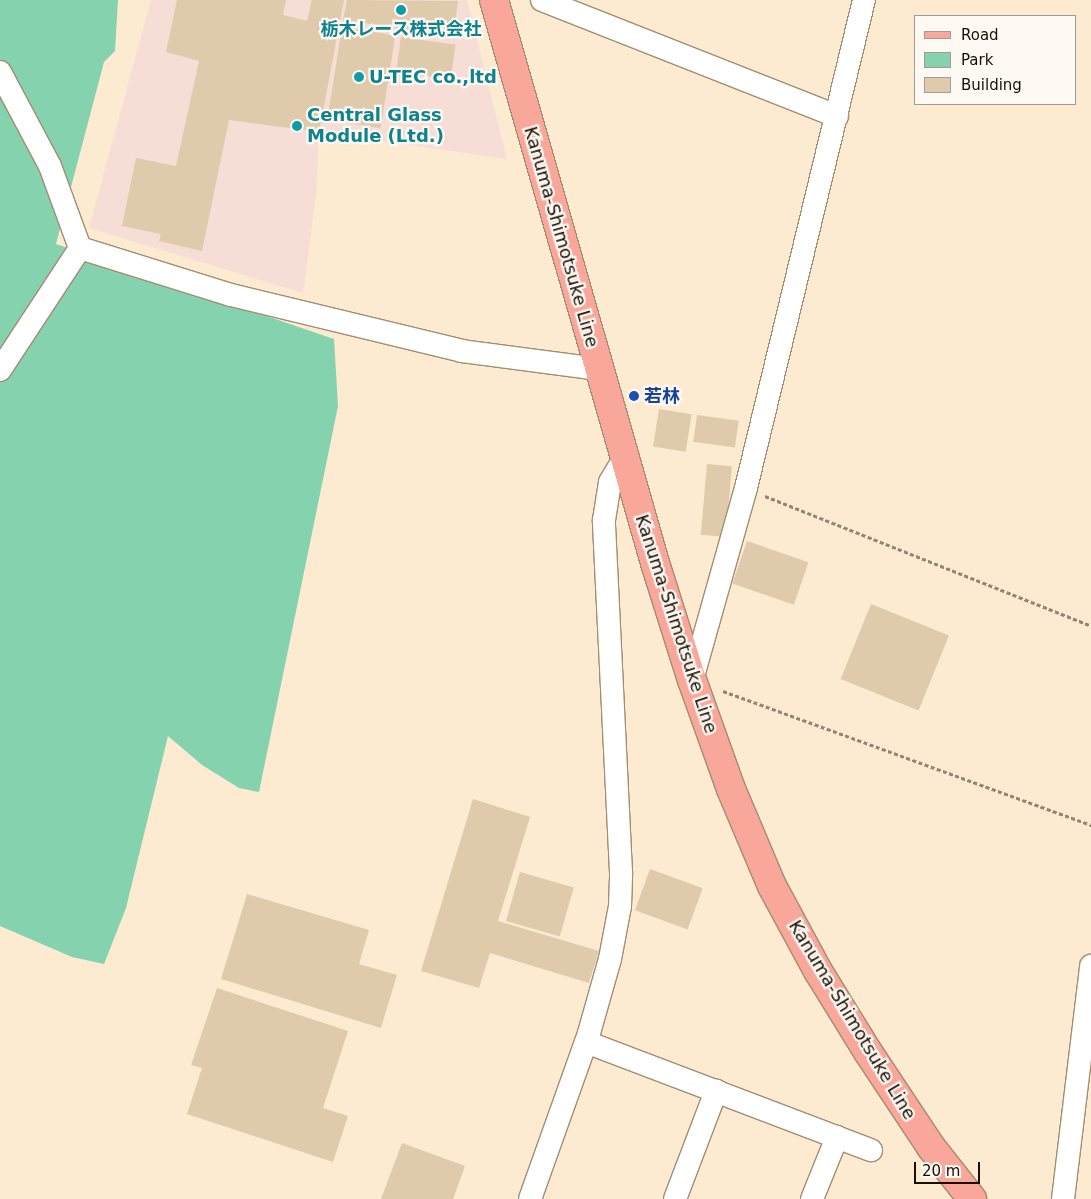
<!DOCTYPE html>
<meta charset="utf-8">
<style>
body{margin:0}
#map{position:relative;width:1091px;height:1199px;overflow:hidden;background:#fcead1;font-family:"DejaVu Sans","Noto Sans JP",sans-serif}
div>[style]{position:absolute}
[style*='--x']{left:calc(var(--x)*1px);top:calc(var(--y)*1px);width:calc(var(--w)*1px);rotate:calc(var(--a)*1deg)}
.industrial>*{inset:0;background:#f6ddd6}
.green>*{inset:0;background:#85d2af}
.building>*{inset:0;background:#dfcaab;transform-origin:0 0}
.path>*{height:3px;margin-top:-1.5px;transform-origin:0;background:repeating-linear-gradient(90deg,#928573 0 4px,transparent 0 6.5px)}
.roads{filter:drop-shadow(1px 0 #a28d70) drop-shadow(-1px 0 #a28d70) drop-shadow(0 1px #a28d70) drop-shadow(0 -1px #a28d70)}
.minor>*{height:22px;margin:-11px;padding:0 11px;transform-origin:11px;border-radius:11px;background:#fff}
.primary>*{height:28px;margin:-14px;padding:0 14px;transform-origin:14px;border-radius:14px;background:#f9a69b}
.dots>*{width:14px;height:14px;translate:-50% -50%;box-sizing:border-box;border:2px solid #fefaf3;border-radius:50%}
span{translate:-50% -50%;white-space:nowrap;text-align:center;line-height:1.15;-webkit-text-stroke:4.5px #fefaf3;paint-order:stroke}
.culture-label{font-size:18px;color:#0d838f;font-weight:700}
.left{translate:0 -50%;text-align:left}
.street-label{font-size:18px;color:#160f05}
.transit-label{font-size:18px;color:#164399;font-weight:700}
.legend{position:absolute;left:914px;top:15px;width:162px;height:90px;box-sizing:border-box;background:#fefaf3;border:1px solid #a19c94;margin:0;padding:6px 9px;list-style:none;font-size:15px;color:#160f05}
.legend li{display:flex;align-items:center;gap:10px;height:25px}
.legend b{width:25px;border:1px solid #a19c94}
.scale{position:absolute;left:914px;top:1162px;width:66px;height:22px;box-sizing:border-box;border:2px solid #160f05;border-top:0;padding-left:6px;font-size:15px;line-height:18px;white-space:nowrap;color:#160f05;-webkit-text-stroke:4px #fefaf3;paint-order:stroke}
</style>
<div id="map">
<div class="industrial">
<i style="clip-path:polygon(151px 0,467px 0,507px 159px,319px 132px,316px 195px,303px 293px,89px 228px)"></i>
</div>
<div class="green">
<i style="clip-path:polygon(0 0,118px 0,115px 51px,104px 62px,56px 244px,334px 339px,338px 406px,259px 792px,239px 788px,202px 765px,168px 736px,126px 908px,104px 964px,72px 957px,0 926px)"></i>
</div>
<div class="building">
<i style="clip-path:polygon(177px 0,286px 0,283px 15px,307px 21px,312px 0,344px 0,319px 132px,229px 120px,202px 251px,159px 241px,161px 234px,122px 226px,136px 158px,176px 166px,199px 61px,166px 52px)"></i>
<i style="clip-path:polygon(347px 0,458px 1px,453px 36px,343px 20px)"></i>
<i style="left:342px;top:27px;width:54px;height:94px;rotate:9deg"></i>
<i style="left:401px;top:37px;width:55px;height:35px;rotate:8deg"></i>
<i style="left:659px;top:409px;width:33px;height:38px;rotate:9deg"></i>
<i style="left:697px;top:415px;width:42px;height:27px;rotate:8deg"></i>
<i style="left:707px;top:464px;width:25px;height:71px;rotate:5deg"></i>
<i style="left:747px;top:541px;width:65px;height:45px;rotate:19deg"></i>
<i style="left:871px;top:604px;width:84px;height:81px;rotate:22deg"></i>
<i style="clip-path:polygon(473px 799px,530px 817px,498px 921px,599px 951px,589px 983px,490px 953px,479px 988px,421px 971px)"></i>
<i style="left:650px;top:869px;width:56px;height:44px;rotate:20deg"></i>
<i style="left:520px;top:872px;width:56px;height:51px;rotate:16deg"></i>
<i style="clip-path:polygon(247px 894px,369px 930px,359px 964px,397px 975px,381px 1028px,221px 979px)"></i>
<i style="clip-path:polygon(217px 988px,348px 1031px,323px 1108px,348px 1116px,333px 1162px,187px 1114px,202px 1068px,191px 1065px)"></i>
<i style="clip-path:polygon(402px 1143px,465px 1166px,453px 1199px,381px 1199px)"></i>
</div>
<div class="path">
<i style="--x:765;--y:496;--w:351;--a:21.7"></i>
<i style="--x:723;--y:691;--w:392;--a:20"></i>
</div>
<div class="roads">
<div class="minor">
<i style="--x:542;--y:0;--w:317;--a:21.5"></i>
<i style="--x:0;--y:72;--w:106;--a:62"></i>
<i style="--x:50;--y:166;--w:87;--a:69.9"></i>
<i style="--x:80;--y:248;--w:158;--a:17.3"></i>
<i style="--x:231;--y:295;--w:238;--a:13.6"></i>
<i style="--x:462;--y:351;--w:137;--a:7.5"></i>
<i style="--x:0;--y:370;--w:146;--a:-56.7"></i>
<i style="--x:692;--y:680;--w:199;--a:-74.3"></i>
<i style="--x:746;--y:488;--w:502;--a:-76.41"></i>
<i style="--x:586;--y:1042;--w:305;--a:20.8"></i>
<i style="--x:530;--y:1199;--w:176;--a:-70.4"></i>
<i style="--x:589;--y:1033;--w:77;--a:-74.2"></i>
<i style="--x:610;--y:959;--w:54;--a:-79.3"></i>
<i style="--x:620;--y:906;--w:34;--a:-88"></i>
<i style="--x:621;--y:872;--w:352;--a:-92.8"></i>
<i style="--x:604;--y:520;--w:38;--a:-81"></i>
<i style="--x:610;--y:482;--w:27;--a:-59"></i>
<i style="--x:675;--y:1199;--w:116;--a:-69.2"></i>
<i style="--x:812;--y:1199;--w:67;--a:-68"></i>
<i style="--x:1063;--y:1199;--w:235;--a:-83.1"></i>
</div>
<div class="primary">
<i style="--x:494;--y:0;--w:586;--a:74.04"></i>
<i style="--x:655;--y:563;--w:123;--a:72.5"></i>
<i style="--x:692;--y:680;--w:116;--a:70.3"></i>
<i style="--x:731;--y:789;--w:105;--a:67.1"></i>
<i style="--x:772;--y:886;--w:97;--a:61.6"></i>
<i style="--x:818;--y:971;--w:95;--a:58.3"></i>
<i style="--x:868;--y:1052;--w:114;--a:56.4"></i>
<i style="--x:931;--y:1147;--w:66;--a:51.7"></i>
</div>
</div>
<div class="dots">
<i style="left:401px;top:10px;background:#0f9aa8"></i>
<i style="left:359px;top:77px;background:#0f9aa8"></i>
<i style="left:297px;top:126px;background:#0f9aa8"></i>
<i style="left:634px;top:396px;background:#1a4fb4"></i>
</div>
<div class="culture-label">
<span style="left:401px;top:29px">栃木レース株式会社</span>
<span class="left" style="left:369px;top:77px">U-TEC co.,ltd</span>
<span class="left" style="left:307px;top:126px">Central Glass<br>Module (Ltd.)</span>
</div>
<div class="street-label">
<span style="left:561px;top:237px;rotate:74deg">Kanuma-Shimotsuke Line</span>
<span style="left:676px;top:624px;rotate:72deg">Kanuma-Shimotsuke Line</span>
<span style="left:852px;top:1020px;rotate:59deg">Kanuma-Shimotsuke Line</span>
</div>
<div class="transit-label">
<span class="left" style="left:644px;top:396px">若林</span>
</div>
<ul class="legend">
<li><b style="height:6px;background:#f9a69b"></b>Road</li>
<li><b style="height:14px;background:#85d2af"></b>Park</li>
<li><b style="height:14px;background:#dfcaab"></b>Building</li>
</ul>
<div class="scale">20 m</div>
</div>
